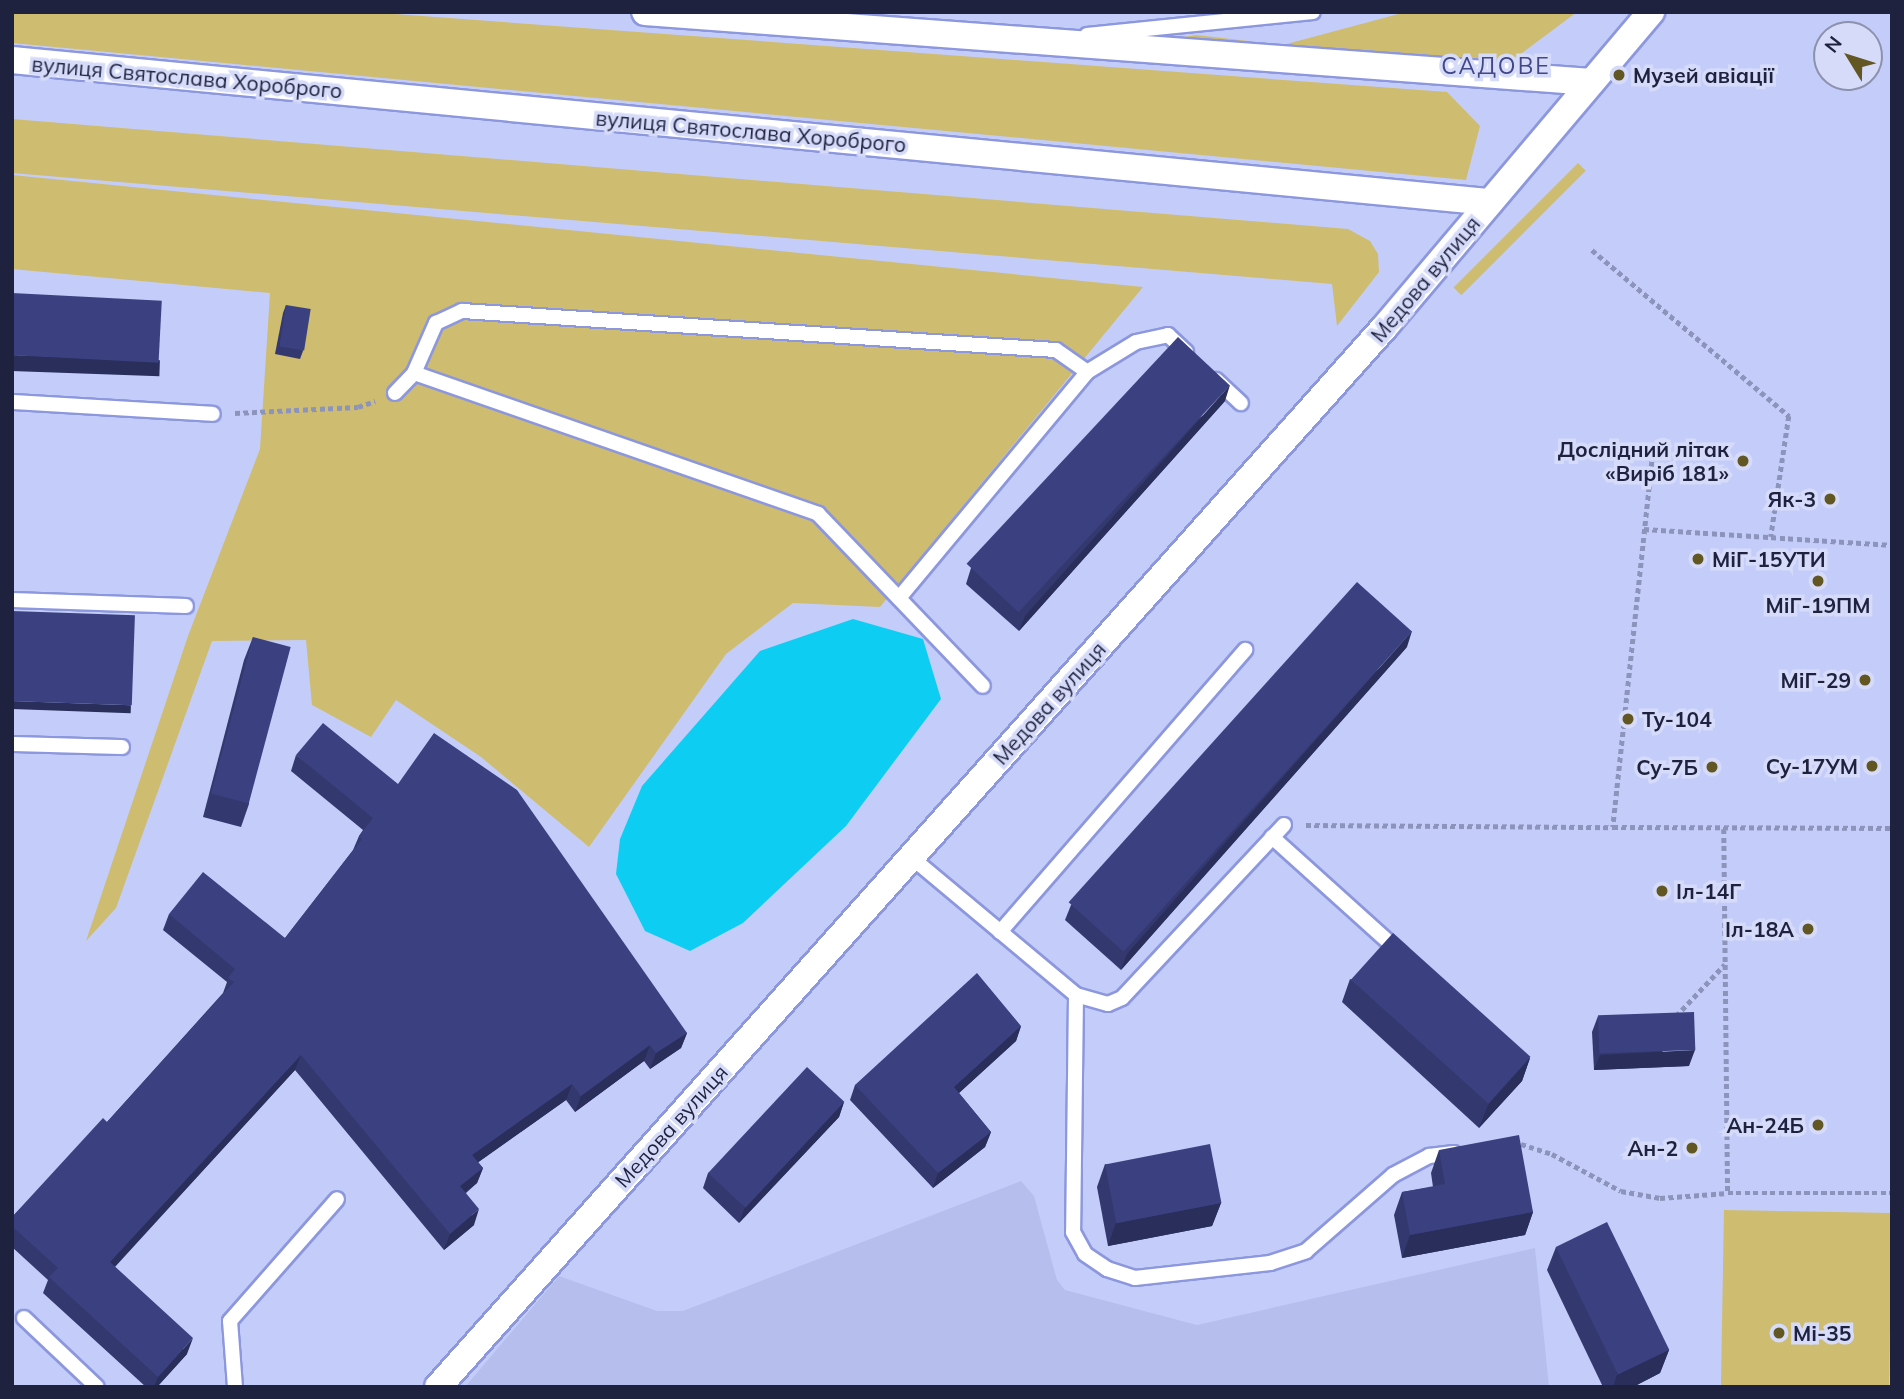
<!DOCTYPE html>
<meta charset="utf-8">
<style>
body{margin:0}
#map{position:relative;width:1904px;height:1399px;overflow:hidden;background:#c4cdf9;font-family:Mulish,sans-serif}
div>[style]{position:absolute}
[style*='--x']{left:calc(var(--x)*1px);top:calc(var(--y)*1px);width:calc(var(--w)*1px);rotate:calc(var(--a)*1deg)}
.built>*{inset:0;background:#b6beee}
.green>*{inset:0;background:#cebc70;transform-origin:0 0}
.water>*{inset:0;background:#0dcef2}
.path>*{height:4.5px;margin-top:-2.25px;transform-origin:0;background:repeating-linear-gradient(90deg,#8d94bb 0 5px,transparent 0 8.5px)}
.roads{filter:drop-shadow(2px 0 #8c97de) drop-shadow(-2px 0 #8c97de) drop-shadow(0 2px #8c97de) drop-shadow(0 -2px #8c97de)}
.lane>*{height:14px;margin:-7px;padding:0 7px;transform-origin:7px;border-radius:7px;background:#fff}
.street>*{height:26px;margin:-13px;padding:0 13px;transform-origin:13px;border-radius:13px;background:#fff}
.wall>*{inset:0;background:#33386e}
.shaded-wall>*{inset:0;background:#292e5a;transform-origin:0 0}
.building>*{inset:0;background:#3b4180;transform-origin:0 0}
.dots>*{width:19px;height:19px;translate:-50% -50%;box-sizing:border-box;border:4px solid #d5dbf9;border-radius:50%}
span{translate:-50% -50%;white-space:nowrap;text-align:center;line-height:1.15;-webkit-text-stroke:7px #d5dbf9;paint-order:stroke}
.poi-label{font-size:21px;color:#1e223e;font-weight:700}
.left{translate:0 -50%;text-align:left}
.right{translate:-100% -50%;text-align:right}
.street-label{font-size:21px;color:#1e223e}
.neighbourhood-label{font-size:23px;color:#414787;letter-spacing:2px}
.frame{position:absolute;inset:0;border:14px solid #1e223e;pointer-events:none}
.north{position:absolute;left:1813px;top:21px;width:70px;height:70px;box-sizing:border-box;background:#d5dbf9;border:2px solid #8c91ae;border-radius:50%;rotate:308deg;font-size:19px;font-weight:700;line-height:28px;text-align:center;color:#1e223e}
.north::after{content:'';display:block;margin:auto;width:24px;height:32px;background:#625623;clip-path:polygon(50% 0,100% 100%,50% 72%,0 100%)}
</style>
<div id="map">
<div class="built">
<i style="clip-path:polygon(1021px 1181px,1034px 1196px,1057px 1280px,1065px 1290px,1197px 1325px,1535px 1248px,1549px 1387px,465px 1387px,559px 1276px,657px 1311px,683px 1311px)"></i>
</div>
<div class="green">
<i style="clip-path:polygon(12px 12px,368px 12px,1447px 92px,1480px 126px,1466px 180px,12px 43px)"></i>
<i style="clip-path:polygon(1406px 12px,1577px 12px,1518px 56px,1480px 68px,1144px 43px,1196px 35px,1283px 45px)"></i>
<i style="clip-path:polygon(12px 119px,1348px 229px,1370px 241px,1378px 254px,1379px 272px,1337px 326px,1332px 284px,12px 173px)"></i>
<i style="left:1578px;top:163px;width:11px;height:176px;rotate:45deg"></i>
<i style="clip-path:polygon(12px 175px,1143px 287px,880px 607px,793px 603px,726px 654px,589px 847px,481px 757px,396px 700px,371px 737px,312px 705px,306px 640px,212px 641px,116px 908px,86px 941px,188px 636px,260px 449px,270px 293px,12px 269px)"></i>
<i style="left:1724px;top:1210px;width:168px;height:177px;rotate:1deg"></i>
</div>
<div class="water">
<i style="clip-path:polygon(853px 619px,923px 639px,941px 699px,846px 826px,743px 923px,690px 951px,645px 931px,616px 874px,620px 839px,642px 786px,760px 651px)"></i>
</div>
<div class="path">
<i style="--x:1592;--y:250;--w:258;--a:40.1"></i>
<i style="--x:1789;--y:416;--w:122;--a:98.5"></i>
<i style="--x:235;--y:413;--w:123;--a:-2.8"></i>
<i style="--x:358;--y:407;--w:18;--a:-19"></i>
<i style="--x:1653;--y:453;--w:376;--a:96.1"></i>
<i style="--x:1613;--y:827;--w:279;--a:0.2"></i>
<i style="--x:1644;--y:529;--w:249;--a:3.7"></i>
<i style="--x:1306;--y:825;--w:307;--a:0.4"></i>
<i style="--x:1724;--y:829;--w:364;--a:89.4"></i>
<i style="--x:1728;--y:1193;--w:164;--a:0"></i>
<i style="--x:1676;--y:1016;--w:71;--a:-46.7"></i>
<i style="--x:1521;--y:1144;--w:33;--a:18"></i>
<i style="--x:1552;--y:1154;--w:78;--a:28.2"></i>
<i style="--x:1621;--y:1191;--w:40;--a:10"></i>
<i style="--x:1660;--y:1198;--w:68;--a:-4.2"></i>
</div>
<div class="roads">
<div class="lane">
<i style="--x:1087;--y:35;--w:227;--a:-5.8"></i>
<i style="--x:414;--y:373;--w:428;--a:19.2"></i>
<i style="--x:818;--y:514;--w:238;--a:46.2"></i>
<i style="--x:1216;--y:380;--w:34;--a:43"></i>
<i style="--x:395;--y:393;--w:28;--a:-46"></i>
<i style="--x:414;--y:373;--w:55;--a:-66.3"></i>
<i style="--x:436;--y:323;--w:29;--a:-25"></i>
<i style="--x:462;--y:311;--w:595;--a:3.76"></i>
<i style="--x:1056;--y:350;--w:38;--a:35"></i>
<i style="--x:12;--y:402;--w:201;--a:3.4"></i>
<i style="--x:899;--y:598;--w:294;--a:-50.2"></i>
<i style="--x:1087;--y:372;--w:57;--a:-31.5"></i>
<i style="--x:1136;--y:342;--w:33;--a:-12"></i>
<i style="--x:1168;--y:335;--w:25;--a:43"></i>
<i style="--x:12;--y:600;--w:174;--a:2"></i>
<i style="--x:12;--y:744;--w:110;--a:1.6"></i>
<i style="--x:1272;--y:837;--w:173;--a:42"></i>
<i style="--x:911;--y:857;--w:215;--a:39.9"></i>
<i style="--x:1076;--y:995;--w:33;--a:16"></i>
<i style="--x:1108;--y:1004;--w:15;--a:-23"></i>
<i style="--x:1122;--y:998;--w:237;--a:-46.9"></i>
<i style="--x:1000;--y:932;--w:374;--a:-49"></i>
<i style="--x:1076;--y:995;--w:237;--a:90.7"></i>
<i style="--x:1073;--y:1232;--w:25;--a:61"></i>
<i style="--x:1085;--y:1254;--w:27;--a:34"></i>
<i style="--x:1107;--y:1269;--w:29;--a:18"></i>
<i style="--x:1135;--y:1278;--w:136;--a:-6.3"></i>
<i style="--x:1270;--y:1263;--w:38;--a:-18"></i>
<i style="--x:1306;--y:1251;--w:116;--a:-41.1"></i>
<i style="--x:1393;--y:1175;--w:41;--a:-27.8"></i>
<i style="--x:1429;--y:1156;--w:25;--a:-7"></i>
<i style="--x:24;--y:1318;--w:100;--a:43.4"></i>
<i style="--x:235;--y:1387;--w:66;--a:-94.3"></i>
<i style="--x:230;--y:1321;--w:162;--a:-48.7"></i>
</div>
<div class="street">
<i style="--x:645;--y:12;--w:949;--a:4.23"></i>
<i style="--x:12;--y:60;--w:1485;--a:5.49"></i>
<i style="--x:438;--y:1387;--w:1420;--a:-48.23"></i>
<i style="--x:1384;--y:328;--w:414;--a:-49.8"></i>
</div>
</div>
<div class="wall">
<i style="clip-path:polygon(286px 305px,303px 351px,300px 359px,275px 354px,283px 313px)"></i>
<i style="clip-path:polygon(1225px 401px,1019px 631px,966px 584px,971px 568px)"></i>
<i style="clip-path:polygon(253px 637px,249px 804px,241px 827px,203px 817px,244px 660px)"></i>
<i style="clip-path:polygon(1407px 647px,1121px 970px,1065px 920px,1071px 905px)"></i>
<i style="clip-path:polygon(296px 755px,687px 1033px,681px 1048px,650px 1069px,644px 1061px,575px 1112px,566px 1100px,478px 1162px,483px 1168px,477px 1183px,466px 1193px,474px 1225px,444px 1250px,295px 1070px,115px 1267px,187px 1354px,157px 1387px,146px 1387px,43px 1293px,48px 1280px,12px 1247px,12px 1217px,107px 1122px,223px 993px,227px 982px,163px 930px,169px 914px,285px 938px,353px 850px,359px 836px,363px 830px,291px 771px)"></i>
<i style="clip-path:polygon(1350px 979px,1530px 1058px,1522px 1081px,1479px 1128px,1342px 1002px)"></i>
<i style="clip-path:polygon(1598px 1016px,1689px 1066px,1594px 1070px,1592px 1032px)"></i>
<i style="clip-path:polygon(1021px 1026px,1016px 1041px,959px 1093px,991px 1132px,985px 1147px,933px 1188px,850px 1100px,855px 1085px)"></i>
<i style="clip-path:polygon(844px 1102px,839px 1117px,739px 1223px,703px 1188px,708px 1173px)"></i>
<i style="clip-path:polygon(1439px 1150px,1533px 1212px,1525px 1235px,1402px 1258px,1394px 1215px,1402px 1192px,1433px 1187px,1431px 1173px)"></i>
<i style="clip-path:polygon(1105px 1164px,1221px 1203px,1212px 1226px,1108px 1246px,1097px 1187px)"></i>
<i style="clip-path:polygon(1556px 1247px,1669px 1350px,1660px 1373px,1633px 1387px,1603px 1387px,1547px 1270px)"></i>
</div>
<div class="shaded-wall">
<i style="left:12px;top:355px;width:148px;height:16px;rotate:2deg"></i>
<i style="clip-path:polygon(1230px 385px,1225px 401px,1019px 631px,1025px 616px)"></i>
<i style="clip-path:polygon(1412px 631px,1407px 647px,1121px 970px,1127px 954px)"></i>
<i style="left:12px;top:701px;width:119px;height:8px;rotate:2deg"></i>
<i style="clip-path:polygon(1021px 1026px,1016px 1041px,948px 1103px,954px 1087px)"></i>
<i style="clip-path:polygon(687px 1033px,681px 1048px,650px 1069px,656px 1053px)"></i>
<i style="clip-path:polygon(650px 1045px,644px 1061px,575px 1112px,581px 1096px)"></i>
<i style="clip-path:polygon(1695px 1050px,1689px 1066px,1594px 1070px,1600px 1055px)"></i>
<i style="clip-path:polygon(301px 1055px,295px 1070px,104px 1278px,110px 1262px)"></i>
<i style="clip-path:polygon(1530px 1058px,1522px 1081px,1479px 1128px,1488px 1105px)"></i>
<i style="clip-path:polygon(572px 1084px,566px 1100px,466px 1171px,472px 1155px)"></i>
<i style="clip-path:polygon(844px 1102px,839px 1117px,739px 1223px,745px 1207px)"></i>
<i style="clip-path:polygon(991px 1132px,985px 1147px,933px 1188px,938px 1173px)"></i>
<i style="clip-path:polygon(483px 1168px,477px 1183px,454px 1201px,460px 1186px)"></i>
<i style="clip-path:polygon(1221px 1203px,1212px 1226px,1108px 1246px,1116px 1223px)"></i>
<i style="clip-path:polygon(479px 1209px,474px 1225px,444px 1250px,450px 1234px)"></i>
<i style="clip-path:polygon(1533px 1212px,1525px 1235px,1402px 1258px,1410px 1235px)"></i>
<i style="clip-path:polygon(193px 1338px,187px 1354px,157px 1387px,154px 1387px,158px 1377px)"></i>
<i style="clip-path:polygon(1669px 1350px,1660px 1373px,1633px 1387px,1613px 1387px,1617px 1375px)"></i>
</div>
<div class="building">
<i style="left:12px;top:293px;width:150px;height:62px;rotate:3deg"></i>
<i style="left:286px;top:305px;width:25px;height:42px;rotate:9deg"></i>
<i style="left:1178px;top:337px;width:71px;height:310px;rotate:43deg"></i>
<i style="left:1357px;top:582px;width:74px;height:431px;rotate:42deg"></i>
<i style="left:12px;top:611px;width:123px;height:90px;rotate:2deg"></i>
<i style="left:253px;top:637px;width:39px;height:162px;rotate:15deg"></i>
<i style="clip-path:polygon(323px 723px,398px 784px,434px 733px,517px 790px,687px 1033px,656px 1053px,650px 1045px,581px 1096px,572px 1084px,472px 1155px,483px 1168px,460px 1186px,479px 1209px,450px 1234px,301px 1055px,110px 1262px,193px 1338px,158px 1377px,49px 1277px,58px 1268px,12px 1226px,12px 1217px,103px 1118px,107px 1122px,234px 982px,228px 978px,235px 969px,169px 914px,203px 872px,285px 938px,362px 839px,359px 836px,373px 818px,296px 755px)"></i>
<i style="left:1393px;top:933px;width:185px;height:63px;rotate:42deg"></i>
<i style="clip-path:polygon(977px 973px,1021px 1026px,954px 1087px,991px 1132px,938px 1173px,855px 1085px)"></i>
<i style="left:1694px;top:1012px;width:38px;height:96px;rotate:88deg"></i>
<i style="left:807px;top:1067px;width:51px;height:145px;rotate:43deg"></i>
<i style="clip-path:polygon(1519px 1135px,1533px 1212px,1410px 1235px,1402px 1192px,1445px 1184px,1439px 1150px)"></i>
<i style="left:1210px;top:1144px;width:60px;height:107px;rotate:79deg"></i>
<i style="left:1607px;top:1222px;width:142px;height:57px;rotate:64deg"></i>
</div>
<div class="dots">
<i style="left:1619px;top:75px;background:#625623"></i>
<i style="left:1743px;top:461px;background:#625623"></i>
<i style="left:1830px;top:499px;background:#625623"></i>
<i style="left:1698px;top:559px;background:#625623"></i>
<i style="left:1818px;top:581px;background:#625623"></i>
<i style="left:1865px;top:680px;background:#625623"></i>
<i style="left:1628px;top:719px;background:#625623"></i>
<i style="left:1872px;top:766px;background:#625623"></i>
<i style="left:1712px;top:767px;background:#625623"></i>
<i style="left:1662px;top:891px;background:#625623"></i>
<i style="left:1808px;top:929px;background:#625623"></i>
<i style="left:1818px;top:1125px;background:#625623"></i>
<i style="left:1692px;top:1148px;background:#625623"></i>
<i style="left:1779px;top:1333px;background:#625623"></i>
</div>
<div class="poi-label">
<span class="left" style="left:1633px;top:75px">Музей авіації</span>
<span class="right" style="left:1729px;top:461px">Дослідний літак<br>«Виріб 181»</span>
<span class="right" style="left:1816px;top:499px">Як-3</span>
<span class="left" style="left:1712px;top:559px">МіГ-15УТИ</span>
<span style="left:1818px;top:605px">МіГ-19ПМ</span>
<span class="right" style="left:1851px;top:680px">МіГ-29</span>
<span class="left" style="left:1642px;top:719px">Ту-104</span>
<span class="right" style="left:1858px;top:766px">Су-17УМ</span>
<span class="right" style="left:1698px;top:767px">Су-7Б</span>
<span class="left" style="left:1676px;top:891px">Іл-14Г</span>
<span class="right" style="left:1794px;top:929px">Іл-18А</span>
<span class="right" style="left:1804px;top:1125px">Ан-24Б</span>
<span class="right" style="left:1678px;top:1148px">Ан-2</span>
<span class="left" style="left:1793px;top:1333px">Мі-35</span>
</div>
<div class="street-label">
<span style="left:187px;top:77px;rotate:5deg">вулиця Святослава Хороброго</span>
<span style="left:751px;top:131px;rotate:5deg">вулиця Святослава Хороброго</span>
<span style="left:1425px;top:279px;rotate:-50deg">Медова вулиця</span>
<span style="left:1049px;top:703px;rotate:-48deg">Медова вулиця</span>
<span style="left:671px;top:1126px;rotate:-48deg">Медова вулиця</span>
</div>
<div class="neighbourhood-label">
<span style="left:1496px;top:66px">САДОВЕ</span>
</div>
<div class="frame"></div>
<div class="north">N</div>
</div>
